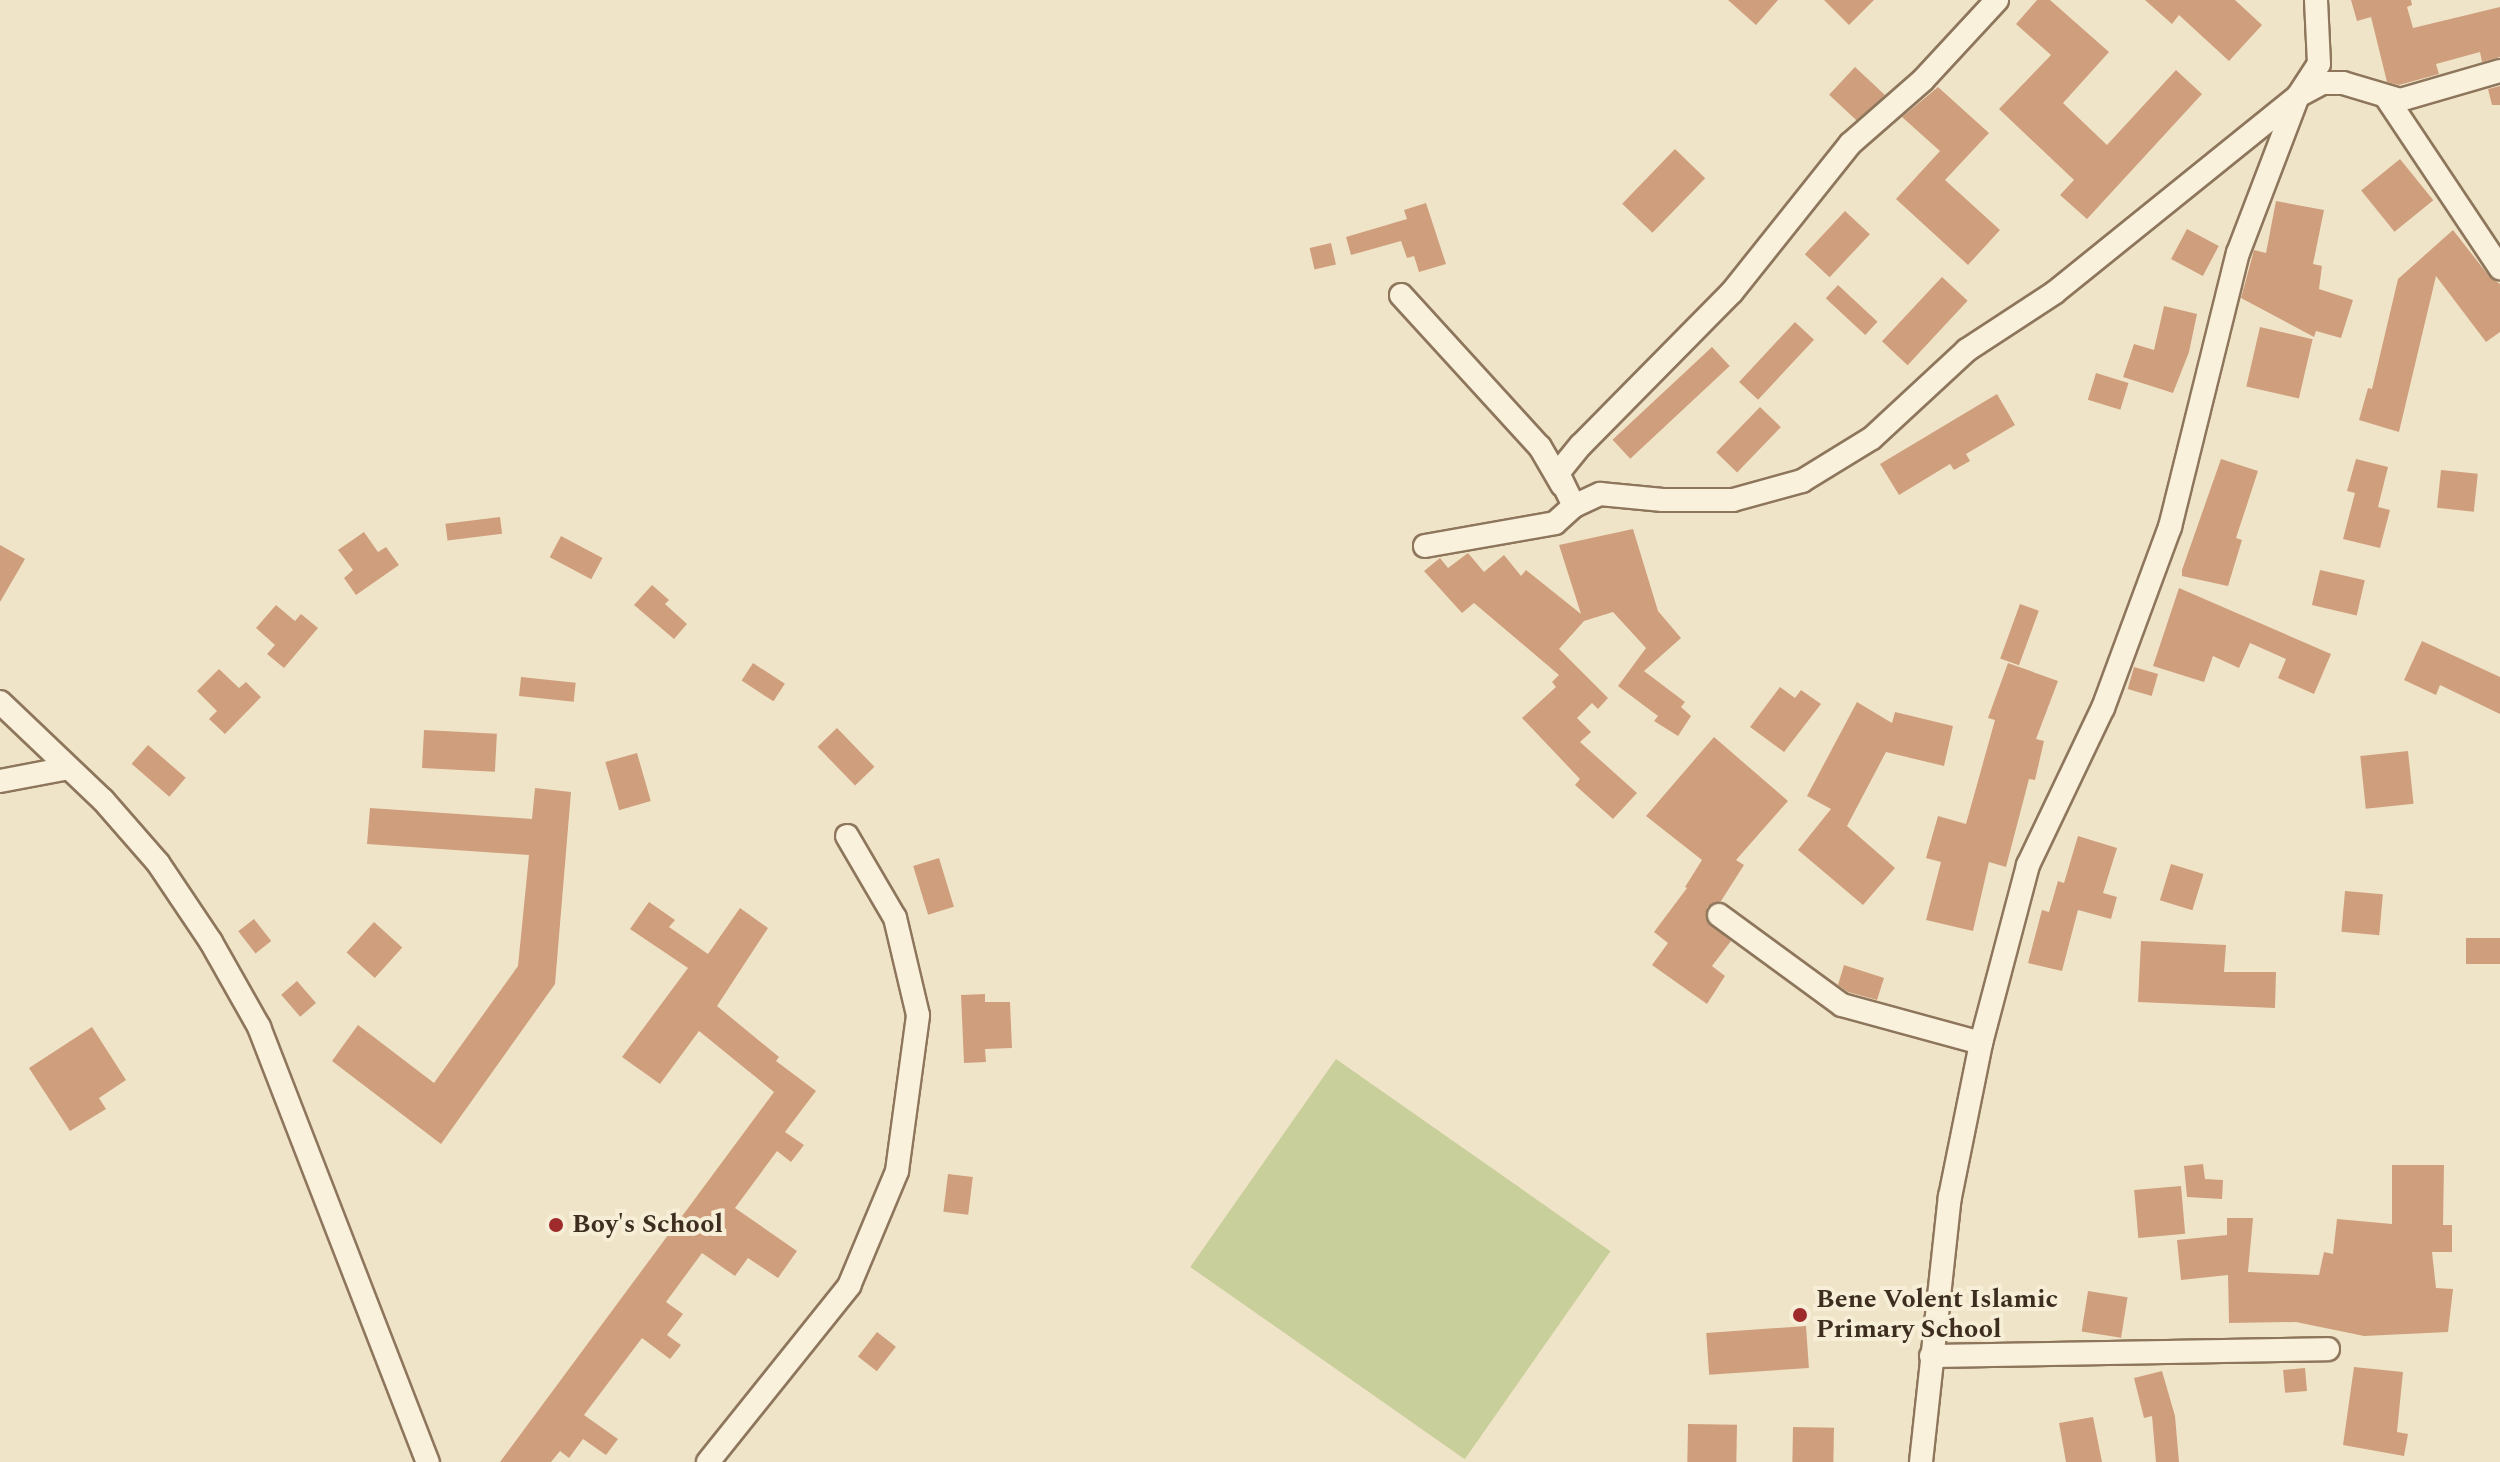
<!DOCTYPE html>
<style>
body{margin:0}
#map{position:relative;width:2500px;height:1462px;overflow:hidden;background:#f0e4c8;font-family:Spectral,serif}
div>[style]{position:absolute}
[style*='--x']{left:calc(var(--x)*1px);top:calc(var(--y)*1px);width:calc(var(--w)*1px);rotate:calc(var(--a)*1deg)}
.green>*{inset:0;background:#c9cf9b;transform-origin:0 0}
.building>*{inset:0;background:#cf9f7d;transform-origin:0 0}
.roads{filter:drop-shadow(2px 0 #8d765c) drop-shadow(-2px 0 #8d765c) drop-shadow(0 2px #8d765c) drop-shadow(0 -2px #8d765c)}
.minor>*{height:22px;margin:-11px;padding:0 11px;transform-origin:11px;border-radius:11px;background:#faf1dc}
.dots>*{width:22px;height:22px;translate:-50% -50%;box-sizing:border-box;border:4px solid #f7eed8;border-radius:50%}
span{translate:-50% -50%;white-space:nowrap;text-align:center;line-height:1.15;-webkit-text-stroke:8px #f7eed8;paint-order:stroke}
.poi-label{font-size:26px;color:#3d2e20;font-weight:700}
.left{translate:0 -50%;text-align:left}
</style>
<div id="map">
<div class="green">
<i style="left:1336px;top:1059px;width:335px;height:254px;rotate:35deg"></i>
</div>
<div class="building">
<i style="clip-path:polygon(1728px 0,1778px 0,1756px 25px)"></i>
<i style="clip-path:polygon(1824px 0,1874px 0,1849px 25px)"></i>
<i style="clip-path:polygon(2037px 0,2050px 0,2109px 52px,2063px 103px,2107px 145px,2176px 70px,2202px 94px,2087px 219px,2060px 195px,2074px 180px,1999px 109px,2051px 55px,2016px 24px)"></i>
<i style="clip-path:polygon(2145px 0,2235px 0,2262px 25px,2229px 61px,2179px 15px,2172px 24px)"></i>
<i style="clip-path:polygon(2351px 0,2411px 0,2412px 5px,2407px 7px,2413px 28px,2500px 7px,2500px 57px,2482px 62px,2480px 52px,2436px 64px,2439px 74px,2399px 85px,2387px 82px,2371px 17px,2357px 21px)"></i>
<i style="left:1855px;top:67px;width:41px;height:38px;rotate:43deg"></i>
<i style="clip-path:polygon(2500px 86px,2500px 105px,2492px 105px,2488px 89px)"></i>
<i style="clip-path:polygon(1938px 87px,1989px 133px,1945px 180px,2000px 230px,1968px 265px,1896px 199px,1940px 151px,1902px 117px)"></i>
<i style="left:1675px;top:149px;width:42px;height:76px;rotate:44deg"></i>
<i style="left:2400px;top:159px;width:53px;height:50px;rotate:51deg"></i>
<i style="clip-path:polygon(2276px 201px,2324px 210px,2313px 264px,2322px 266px,2319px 289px,2353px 300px,2341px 338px,2316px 331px,2314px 337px,2241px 298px,2254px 250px,2266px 253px)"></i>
<i style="clip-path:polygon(1426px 203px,1446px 264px,1419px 272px,1414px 256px,1407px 258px,1401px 241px,1351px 255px,1346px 237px,1407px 219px,1404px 210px)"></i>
<i style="left:1845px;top:211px;width:34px;height:59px;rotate:43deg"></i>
<i style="left:2187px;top:229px;width:36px;height:34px;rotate:28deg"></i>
<i style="clip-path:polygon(2453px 230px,2489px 276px,2500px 284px,2500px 332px,2486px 342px,2436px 276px,2399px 432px,2359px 420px,2368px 388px,2372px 389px,2398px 279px)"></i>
<i style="left:1331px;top:243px;width:22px;height:22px;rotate:77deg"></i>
<i style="left:1942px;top:277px;width:35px;height:88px;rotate:43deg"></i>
<i style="left:1838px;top:285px;width:54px;height:18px;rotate:43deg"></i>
<i style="clip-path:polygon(2164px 306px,2197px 314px,2189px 352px,2173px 393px,2123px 377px,2134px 344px,2154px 350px)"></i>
<i style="left:1795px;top:322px;width:26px;height:82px;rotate:43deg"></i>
<i style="left:2260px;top:327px;width:54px;height:61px;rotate:13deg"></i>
<i style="left:1712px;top:347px;width:26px;height:136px;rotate:47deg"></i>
<i style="left:2096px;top:373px;width:34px;height:28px;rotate:17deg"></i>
<i style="clip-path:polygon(1997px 394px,2015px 425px,1966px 454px,1970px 461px,1954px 470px,1950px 464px,1899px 495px,1880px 464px)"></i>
<i style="left:1760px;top:407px;width:29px;height:63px;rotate:44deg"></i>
<i style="clip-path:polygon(2221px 459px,2258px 471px,2236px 538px,2242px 540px,2228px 586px,2182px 576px,2182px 570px)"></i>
<i style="clip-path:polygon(2356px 459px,2388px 467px,2378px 507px,2390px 510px,2380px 548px,2343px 539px,2355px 493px,2347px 491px)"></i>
<i style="left:2441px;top:470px;width:37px;height:38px;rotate:6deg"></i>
<i style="left:500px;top:517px;width:17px;height:55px;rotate:83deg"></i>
<i style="clip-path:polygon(1633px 529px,1658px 611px,1681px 638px,1644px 671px,1685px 702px,1681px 707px,1691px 716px,1678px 736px,1654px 721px,1658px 716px,1618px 686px,1646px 648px,1613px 612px,1584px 621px,1559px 649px,1608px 698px,1598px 709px,1592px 703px,1577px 718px,1591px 732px,1580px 742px,1637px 793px,1613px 819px,1575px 785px,1580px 779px,1522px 718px,1556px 687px,1552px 682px,1559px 675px,1474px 603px,1462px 613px,1424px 571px,1440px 558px,1448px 568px,1468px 553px,1484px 572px,1504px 555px,1521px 576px,1526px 570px,1581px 614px,1559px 545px)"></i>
<i style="clip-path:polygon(364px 532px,378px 552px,386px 547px,399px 565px,356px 595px,344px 578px,353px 570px,338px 550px)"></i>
<i style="left:561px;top:536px;width:47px;height:24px;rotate:28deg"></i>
<i style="clip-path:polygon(0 545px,25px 559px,0 602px)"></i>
<i style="left:2320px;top:570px;width:46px;height:36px;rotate:13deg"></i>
<i style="clip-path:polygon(652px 585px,669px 600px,665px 604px,687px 624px,674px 639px,634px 605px)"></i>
<i style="clip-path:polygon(2179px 588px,2331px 654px,2314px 694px,2278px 678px,2286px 659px,2250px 643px,2239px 668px,2213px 656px,2204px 682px,2153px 666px)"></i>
<i style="left:2020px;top:604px;width:20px;height:58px;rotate:20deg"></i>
<i style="clip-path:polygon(276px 605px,295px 621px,301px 614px,318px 628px,284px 668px,267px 654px,275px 645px,256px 628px)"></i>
<i style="clip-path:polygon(2422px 641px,2500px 677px,2500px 714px,2440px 685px,2436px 695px,2404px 680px)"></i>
<i style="left:753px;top:663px;width:38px;height:21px;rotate:33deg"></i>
<i style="clip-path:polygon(2008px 663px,2058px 681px,2036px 739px,2044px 741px,2035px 780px,2029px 779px,2006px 867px,1989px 862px,1973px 931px,1926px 920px,1941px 862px,1926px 858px,1938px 816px,1966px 824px,1995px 720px,1988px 718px)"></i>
<i style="left:2134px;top:667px;width:25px;height:23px;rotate:16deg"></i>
<i style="clip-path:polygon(219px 669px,239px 688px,246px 682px,261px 697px,225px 734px,209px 719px,217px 711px,197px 691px)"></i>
<i style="left:521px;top:677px;width:55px;height:19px;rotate:6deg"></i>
<i style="clip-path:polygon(1780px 687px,1795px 698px,1801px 690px,1821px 704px,1784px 752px,1750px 727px)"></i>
<i style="clip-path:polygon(1857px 702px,1892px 723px,1895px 712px,1953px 726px,1944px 766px,1886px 752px,1847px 826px,1895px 868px,1863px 905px,1798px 850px,1831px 809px,1807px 796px)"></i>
<i style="left:837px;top:728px;width:54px;height:27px;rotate:46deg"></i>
<i style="left:424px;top:730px;width:73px;height:38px;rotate:3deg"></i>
<i style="clip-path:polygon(1714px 737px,1788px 801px,1736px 860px,1744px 865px,1721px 901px,1707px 907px,1707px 921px,1731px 941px,1712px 966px,1725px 976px,1707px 1004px,1652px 965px,1668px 943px,1654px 932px,1687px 888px,1685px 887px,1702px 860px,1646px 816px)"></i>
<i style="left:148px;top:745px;width:50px;height:25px;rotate:41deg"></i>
<i style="left:2408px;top:751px;width:53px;height:48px;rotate:84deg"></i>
<i style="left:637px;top:753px;width:50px;height:33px;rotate:74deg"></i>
<i style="clip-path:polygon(535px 788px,571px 792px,555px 984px,441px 1144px,332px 1061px,358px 1025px,434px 1083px,518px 966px,529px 855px,367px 844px,370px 808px,532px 819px)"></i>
<i style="clip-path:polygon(2078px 836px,2117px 848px,2103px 893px,2117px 897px,2111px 919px,2078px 910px,2062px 971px,2028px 963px,2042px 910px,2049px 912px,2058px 881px,2064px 883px)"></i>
<i style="left:939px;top:858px;width:51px;height:27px;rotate:73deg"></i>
<i style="left:2171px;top:864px;width:34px;height:38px;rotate:17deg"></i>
<i style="left:2345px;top:891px;width:38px;height:41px;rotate:5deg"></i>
<i style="clip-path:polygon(649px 902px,675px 920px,669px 927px,708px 954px,740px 908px,768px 928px,717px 1006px,779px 1057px,776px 1061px,816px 1091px,785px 1132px,804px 1145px,791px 1162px,777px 1151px,735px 1208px,797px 1251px,778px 1278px,748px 1258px,735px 1276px,702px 1253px,666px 1302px,683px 1314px,667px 1335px,681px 1345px,670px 1359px,642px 1338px,584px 1415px,618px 1439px,606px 1455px,583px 1439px,569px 1458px,560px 1451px,551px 1462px,500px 1462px,774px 1092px,699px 1031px,660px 1084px,622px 1057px,688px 968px,630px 929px)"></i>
<i style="left:254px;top:919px;width:28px;height:20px;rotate:52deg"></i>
<i style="left:374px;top:922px;width:38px;height:41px;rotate:42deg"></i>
<i style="left:2466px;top:938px;width:34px;height:26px"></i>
<i style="clip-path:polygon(2141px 941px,2226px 945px,2224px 972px,2276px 972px,2275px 1008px,2138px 1002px)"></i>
<i style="clip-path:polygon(1844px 965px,1884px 978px,1877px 1000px,1848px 992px,1838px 985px)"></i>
<i style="left:297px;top:981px;width:29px;height:21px;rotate:49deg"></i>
<i style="clip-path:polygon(985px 994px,985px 1002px,1010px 1002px,1012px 1048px,985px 1049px,986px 1062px,964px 1063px,961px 995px)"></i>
<i style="clip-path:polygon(92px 1027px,126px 1080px,99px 1098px,106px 1109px,70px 1131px,29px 1068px)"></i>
<i style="clip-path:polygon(2203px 1164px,2205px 1179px,2223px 1180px,2222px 1199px,2187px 1197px,2184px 1166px)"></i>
<i style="clip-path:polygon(2392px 1165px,2444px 1165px,2443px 1225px,2452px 1225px,2452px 1252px,2432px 1252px,2436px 1288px,2453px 1289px,2448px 1332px,2364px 1336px,2296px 1322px,2229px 1323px,2228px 1275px,2181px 1280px,2177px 1240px,2227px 1235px,2227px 1218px,2253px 1218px,2248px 1272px,2319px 1275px,2324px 1252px,2333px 1254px,2337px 1219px,2392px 1224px)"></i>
<i style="left:948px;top:1174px;width:25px;height:38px;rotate:7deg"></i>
<i style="left:2181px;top:1186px;width:48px;height:47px;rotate:85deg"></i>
<i style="left:2088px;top:1291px;width:40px;height:41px;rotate:9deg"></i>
<i style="left:1806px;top:1326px;width:42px;height:100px;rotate:86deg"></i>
<i style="left:877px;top:1332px;width:24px;height:31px;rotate:38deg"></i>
<i style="clip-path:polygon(2354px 1367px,2403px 1372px,2397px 1432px,2408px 1434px,2404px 1456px,2343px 1445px)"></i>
<i style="left:2305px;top:1368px;width:23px;height:22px;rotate:85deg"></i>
<i style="clip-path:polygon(2162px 1371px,2175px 1416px,2179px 1462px,2156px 1462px,2152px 1416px,2144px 1418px,2134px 1378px)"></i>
<i style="clip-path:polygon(2093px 1417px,2102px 1462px,2066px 1462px,2059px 1423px)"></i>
<i style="left:1688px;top:1424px;width:49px;height:38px;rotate:1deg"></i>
<i style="left:1793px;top:1427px;width:41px;height:35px;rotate:1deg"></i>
</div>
<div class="roads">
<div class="minor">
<i style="--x:2386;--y:97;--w:206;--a:56.3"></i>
<i style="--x:1401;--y:295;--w:206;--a:47.6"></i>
<i style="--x:1540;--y:447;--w:44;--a:59.9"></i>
<i style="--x:1574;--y:506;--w:37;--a:-116"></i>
<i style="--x:1558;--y:473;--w:36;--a:-51"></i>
<i style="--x:1581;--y:445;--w:215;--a:-45.4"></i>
<i style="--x:1732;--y:292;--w:189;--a:-51.4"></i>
<i style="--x:1850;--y:144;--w:97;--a:-41.2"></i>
<i style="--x:1923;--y:80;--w:109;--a:-47.2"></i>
<i style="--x:1425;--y:546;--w:132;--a:-10"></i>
<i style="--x:1555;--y:523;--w:25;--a:-42"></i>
<i style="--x:1574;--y:506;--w:29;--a:-25"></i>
<i style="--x:1600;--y:494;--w:63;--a:5.4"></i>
<i style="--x:1663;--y:500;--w:70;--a:0"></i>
<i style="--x:1733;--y:500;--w:72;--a:-15.4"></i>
<i style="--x:1802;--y:481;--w:82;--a:-31.6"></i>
<i style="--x:1872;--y:438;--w:129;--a:-42.8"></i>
<i style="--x:1967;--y:350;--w:104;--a:-33.2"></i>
<i style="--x:2054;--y:293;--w:314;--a:-38.9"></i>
<i style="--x:2298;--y:96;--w:27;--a:-28"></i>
<i style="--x:2322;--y:83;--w:21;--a:0"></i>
<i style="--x:2343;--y:83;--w:59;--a:16.6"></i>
<i style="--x:2400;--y:100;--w:104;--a:-16.2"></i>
<i style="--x:0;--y:702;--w:142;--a:43.6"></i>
<i style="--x:103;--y:800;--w:84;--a:48.9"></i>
<i style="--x:158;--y:863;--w:95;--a:56.1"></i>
<i style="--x:211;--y:942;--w:98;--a:60.5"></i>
<i style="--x:259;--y:1027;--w:467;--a:68.8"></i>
<i style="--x:0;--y:781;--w:69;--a:-10.8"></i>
<i style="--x:1719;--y:915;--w:152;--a:36.2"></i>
<i style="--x:1842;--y:1005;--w:144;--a:15.3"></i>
<i style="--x:1931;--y:1356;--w:397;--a:-1"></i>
<i style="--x:708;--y:1462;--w:226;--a:-51.3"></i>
<i style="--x:849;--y:1286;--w:125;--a:-67.3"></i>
<i style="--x:897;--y:1171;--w:157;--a:-82.3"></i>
<i style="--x:918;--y:1015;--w:100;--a:-103.3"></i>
<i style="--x:895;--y:918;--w:95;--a:-120.3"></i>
<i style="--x:1921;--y:1462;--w:267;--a:-83.8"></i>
<i style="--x:1950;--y:1197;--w:157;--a:-78.6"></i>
<i style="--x:1981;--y:1043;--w:184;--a:-75.2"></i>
<i style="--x:2028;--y:865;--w:174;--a:-64.5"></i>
<i style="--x:2103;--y:708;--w:193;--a:-69.7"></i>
<i style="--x:2170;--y:527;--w:282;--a:-76.1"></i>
<i style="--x:2238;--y:253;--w:168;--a:-69.1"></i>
<i style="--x:2298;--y:96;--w:38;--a:-57"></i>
<i style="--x:2319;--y:64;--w:64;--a:-92.7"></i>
</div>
</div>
<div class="dots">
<i style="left:556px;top:1225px;background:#9e2a2b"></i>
<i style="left:1800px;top:1315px;background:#9e2a2b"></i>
</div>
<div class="poi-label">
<span class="left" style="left:572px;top:1225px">Boy's School</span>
<span class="left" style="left:1816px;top:1315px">Bene Volent Islamic<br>Primary School</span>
</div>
</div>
